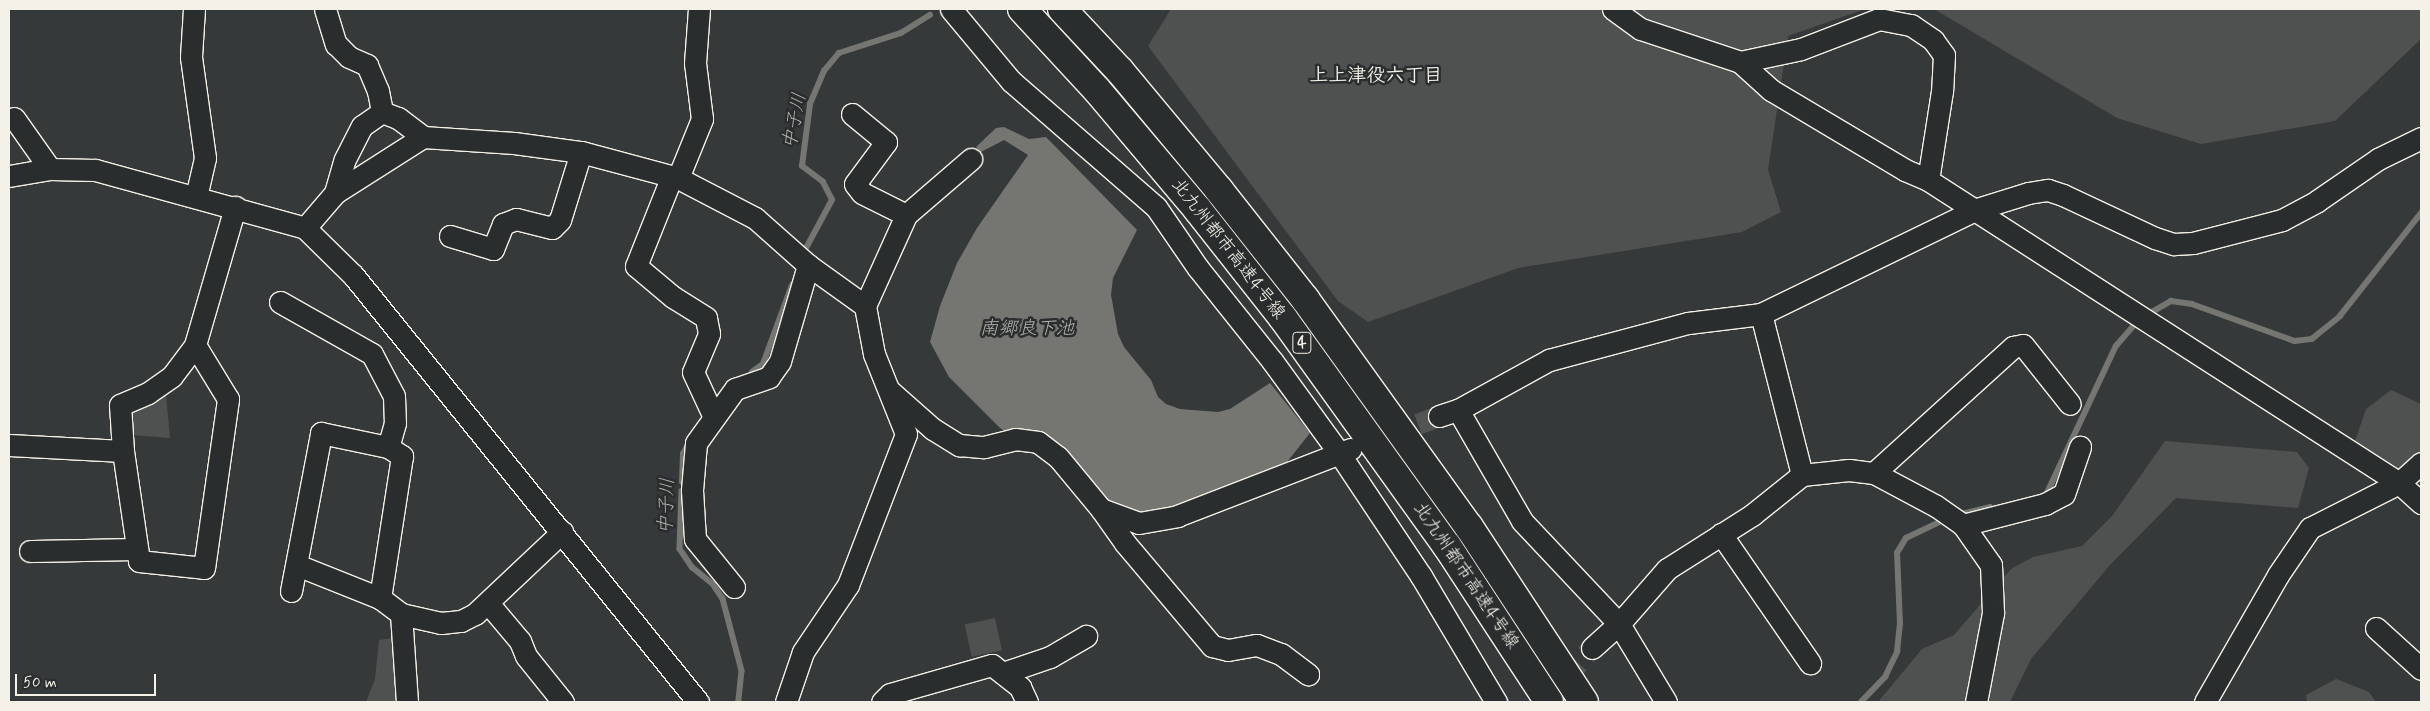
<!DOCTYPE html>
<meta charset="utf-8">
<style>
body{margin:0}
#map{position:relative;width:2430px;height:711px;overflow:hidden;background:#363939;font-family:Mynerve,"Klee One",sans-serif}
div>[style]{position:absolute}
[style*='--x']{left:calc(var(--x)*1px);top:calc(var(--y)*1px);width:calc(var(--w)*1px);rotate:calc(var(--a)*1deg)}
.green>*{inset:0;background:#4e514f;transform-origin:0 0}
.water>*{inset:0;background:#757572}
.stream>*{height:5.5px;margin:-2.75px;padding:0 2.75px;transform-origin:2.75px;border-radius:2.75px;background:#757572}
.minor-tunnel>*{height:21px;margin-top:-10.5px;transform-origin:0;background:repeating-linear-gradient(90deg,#525553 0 21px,transparent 0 32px)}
.roads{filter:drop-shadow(1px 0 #f4f1e8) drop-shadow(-1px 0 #f4f1e8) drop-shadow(0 1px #f4f1e8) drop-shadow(0 -1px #f4f1e8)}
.minor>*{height:21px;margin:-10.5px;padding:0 10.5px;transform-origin:10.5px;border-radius:10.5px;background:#2a2d2e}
.highway>*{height:28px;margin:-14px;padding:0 14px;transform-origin:14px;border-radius:14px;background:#2a2d2e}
span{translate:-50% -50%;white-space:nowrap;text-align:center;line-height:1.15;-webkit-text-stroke:5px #2a2d2e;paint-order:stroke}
.shield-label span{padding:1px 4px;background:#2a2d2e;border:1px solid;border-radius:4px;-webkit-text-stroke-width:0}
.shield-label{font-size:16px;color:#f4f1e8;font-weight:700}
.street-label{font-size:18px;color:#f4f1e8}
.neighbourhood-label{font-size:19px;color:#f4f1e8;font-weight:700}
.water-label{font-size:19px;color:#b4b3ad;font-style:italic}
.frame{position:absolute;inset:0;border:10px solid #f4f1e8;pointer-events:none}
.scale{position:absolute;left:15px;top:674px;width:141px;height:22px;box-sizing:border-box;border:2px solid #f4f1e8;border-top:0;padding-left:6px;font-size:15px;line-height:18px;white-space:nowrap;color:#f4f1e8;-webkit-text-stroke:4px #2a2d2e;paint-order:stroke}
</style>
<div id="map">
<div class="green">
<i style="clip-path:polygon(1171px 9px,1865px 9px,1788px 36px,1768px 170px,1781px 212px,1742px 232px,1518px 268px,1368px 322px,1338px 301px,1148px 46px)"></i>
<i style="clip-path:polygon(1934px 9px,2421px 9px,2421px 39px,2335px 121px,2201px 144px,2117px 118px)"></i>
<i style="clip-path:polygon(2391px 390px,2421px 404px,2421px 483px,2355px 441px,2366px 409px)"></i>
<i style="clip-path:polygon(166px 395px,170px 438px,132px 435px,128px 409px)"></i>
<i style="clip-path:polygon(2165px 441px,2297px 452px,2309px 468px,2298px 508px,2176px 498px,2110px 565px,2031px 659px,2010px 702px,1878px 702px,1922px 649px,1954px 635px,2011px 569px,2033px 557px,2082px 546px,2112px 516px)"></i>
<i style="left:995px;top:618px;width:33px;height:31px;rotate:78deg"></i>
<i style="clip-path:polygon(400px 637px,402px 702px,366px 702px,375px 679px,379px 640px)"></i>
<i style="clip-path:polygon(2336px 679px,2369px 692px,2376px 702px,2307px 702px,2306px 695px)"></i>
</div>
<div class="water">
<i style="clip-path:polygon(1004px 127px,1029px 139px,1046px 137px,1137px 230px,1113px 278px,1111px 295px,1118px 334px,1124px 347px,1151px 380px,1158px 397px,1166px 404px,1180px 409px,1218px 412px,1230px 409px,1270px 383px,1310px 433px,1287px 462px,1195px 503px,1137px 513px,1111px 507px,1000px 428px,949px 377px,930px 342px,940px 306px,957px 263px,977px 228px,1028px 155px,1004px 140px,981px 152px,976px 147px,996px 128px)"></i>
</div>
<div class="stream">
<i style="--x:804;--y:252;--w:59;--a:-61.7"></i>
<i style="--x:832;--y:200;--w:20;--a:-117"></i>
<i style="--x:823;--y:182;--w:26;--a:-143"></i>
<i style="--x:802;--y:166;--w:63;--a:-82.6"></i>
<i style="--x:810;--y:104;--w:36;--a:-67"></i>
<i style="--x:824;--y:71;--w:23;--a:-50"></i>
<i style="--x:839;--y:53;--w:65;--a:-17.9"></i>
<i style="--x:901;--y:33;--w:34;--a:-32"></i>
<i style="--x:2147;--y:315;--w:28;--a:-30"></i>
<i style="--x:2171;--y:301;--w:21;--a:8"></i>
<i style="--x:2192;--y:304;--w:109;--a:19.8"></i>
<i style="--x:2295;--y:341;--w:17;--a:-7"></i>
<i style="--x:2312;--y:339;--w:36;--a:-39"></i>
<i style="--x:2340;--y:316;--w:131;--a:-51.8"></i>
<i style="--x:752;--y:372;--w:14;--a:-36"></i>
<i style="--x:763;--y:364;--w:84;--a:-69.8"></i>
<i style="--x:682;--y:482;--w:28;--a:-88"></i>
<i style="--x:683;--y:454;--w:10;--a:-61"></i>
<i style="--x:682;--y:491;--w:58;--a:92"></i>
<i style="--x:680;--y:549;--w:22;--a:56"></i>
<i style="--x:692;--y:567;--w:27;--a:39"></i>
<i style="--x:713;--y:584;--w:18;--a:56"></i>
<i style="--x:723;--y:599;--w:74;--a:75.2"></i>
<i style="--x:742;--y:671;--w:31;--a:96"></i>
<i style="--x:2047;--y:493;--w:162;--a:-64.9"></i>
<i style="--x:2116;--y:346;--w:35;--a:-49"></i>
<i style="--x:1958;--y:515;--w:33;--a:-14"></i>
<i style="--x:1861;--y:702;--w:35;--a:-46"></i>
<i style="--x:1885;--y:677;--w:28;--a:-64"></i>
<i style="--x:1897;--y:652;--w:28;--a:-84"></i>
<i style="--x:1900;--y:624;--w:71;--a:-92.4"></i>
<i style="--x:1897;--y:553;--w:17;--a:-59"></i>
<i style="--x:1906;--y:538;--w:44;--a:-25.4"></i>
</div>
<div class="minor-tunnel">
<i style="--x:1358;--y:446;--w:86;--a:-20.3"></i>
<i style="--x:1543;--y:702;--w:73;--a:-47.8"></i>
</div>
<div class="roads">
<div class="minor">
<i style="--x:194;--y:9;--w:48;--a:93.6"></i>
<i style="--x:191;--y:57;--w:102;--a:82.1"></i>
<i style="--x:205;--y:158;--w:40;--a:103"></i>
<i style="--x:325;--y:9;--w:37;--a:73"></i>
<i style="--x:336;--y:44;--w:18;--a:45"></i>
<i style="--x:349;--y:57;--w:20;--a:24"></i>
<i style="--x:367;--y:65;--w:28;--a:67"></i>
<i style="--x:378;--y:91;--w:21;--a:79"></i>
<i style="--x:951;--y:9;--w:94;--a:50.2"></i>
<i style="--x:1011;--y:81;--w:192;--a:41"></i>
<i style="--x:1156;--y:207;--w:74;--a:55.5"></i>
<i style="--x:1198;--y:268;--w:120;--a:51.4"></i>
<i style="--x:1273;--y:362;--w:112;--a:54"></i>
<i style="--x:1339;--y:453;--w:148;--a:56.3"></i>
<i style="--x:1421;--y:576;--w:147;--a:59.2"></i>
<i style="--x:1613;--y:9;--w:34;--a:36"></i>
<i style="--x:1641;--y:29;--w:104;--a:18.4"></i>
<i style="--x:1740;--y:62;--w:42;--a:42.1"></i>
<i style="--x:1771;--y:90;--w:156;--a:30.8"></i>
<i style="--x:1905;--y:170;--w:25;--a:23"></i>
<i style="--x:1740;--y:62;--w:62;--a:-12"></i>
<i style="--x:1801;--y:49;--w:84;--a:-21"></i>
<i style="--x:1879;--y:19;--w:33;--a:11"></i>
<i style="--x:1911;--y:25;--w:27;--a:34"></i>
<i style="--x:1933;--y:40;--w:19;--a:54"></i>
<i style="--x:1944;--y:55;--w:36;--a:93"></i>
<i style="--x:1942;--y:91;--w:90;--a:98.9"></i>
<i style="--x:1928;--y:180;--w:560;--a:32.75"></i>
<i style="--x:2399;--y:483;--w:30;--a:42"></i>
<i style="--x:852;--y:114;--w:44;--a:39.5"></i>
<i style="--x:886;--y:142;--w:52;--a:126.4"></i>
<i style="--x:855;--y:184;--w:11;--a:52"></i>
<i style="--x:862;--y:193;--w:49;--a:26.6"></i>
<i style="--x:14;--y:118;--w:62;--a:54.8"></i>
<i style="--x:9;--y:176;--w:42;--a:-9.7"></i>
<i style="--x:50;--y:169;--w:45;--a:1.3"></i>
<i style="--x:95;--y:170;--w:218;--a:15.4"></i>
<i style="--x:305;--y:228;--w:67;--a:44.4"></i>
<i style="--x:353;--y:275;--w:549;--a:51.06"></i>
<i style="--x:672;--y:176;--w:97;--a:111.8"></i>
<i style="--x:636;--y:266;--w:48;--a:40"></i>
<i style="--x:673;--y:297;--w:39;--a:32"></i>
<i style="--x:706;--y:318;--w:16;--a:79"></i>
<i style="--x:709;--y:334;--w:41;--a:112.8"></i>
<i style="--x:693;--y:372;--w:47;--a:65.1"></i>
<i style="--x:678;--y:178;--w:64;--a:-67.9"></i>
<i style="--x:702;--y:119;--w:56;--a:-97.1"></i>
<i style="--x:695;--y:63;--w:54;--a:-85.8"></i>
<i style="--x:335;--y:193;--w:35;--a:-74"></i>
<i style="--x:345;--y:159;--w:37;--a:-63"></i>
<i style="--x:362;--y:126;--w:24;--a:-35"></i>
<i style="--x:382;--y:112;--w:17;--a:21"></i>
<i style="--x:398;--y:118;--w:31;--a:37"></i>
<i style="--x:305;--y:228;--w:46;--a:-49.4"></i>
<i style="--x:335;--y:193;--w:104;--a:-32.5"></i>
<i style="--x:423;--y:137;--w:91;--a:3.8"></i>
<i style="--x:514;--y:143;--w:68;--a:7.7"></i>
<i style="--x:581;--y:152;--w:100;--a:15"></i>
<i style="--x:678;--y:178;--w:87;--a:27.5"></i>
<i style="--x:755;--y:218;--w:71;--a:41.6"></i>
<i style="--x:808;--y:265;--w:70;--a:35.7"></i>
<i style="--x:865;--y:306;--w:49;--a:79.4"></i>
<i style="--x:874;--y:354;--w:86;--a:68.2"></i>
<i style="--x:906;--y:434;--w:162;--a:111"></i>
<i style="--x:848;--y:585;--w:81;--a:123.9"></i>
<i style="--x:803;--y:652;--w:53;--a:108.8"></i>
<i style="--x:450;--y:236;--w:45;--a:16.8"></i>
<i style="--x:493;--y:249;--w:27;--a:-68"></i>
<i style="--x:503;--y:224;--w:14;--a:-21"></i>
<i style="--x:516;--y:219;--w:37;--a:14"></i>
<i style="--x:552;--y:228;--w:11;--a:-45"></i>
<i style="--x:560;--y:220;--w:71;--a:-72.8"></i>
<i style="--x:280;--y:302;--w:106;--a:29.5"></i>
<i style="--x:372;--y:354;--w:47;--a:62.4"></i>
<i style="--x:394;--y:396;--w:27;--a:88"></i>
<i style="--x:395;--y:423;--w:25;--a:106"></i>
<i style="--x:865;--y:306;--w:100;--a:-65.7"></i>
<i style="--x:906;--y:215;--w:86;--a:-40.7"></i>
<i style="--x:1761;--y:314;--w:166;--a:75.7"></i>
<i style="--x:890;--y:391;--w:57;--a:41.5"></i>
<i style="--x:933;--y:429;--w:31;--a:32"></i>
<i style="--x:959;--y:445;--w:25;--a:5"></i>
<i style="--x:984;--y:447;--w:32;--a:-14"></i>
<i style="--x:1015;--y:439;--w:23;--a:7"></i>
<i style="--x:1038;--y:442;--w:25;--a:37"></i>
<i style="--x:1058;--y:457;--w:67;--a:50.4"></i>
<i style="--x:1101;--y:509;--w:40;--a:20.2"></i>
<i style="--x:1139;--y:523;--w:39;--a:-10"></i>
<i style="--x:1177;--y:516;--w:186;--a:-21.1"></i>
<i style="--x:1458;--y:410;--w:128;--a:60"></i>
<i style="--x:1522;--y:521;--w:141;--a:46.7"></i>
<i style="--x:1619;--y:624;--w:91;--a:58.9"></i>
<i style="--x:1439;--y:416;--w:20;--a:-18"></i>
<i style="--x:1458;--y:410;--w:104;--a:-28.8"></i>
<i style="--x:1549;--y:360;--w:144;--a:-14.9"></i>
<i style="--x:1688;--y:323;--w:74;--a:-7"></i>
<i style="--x:1761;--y:314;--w:240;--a:-25.9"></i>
<i style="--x:1977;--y:209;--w:53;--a:-17.4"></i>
<i style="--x:2028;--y:193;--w:20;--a:-9"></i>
<i style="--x:2048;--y:190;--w:16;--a:18"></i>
<i style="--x:2063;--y:195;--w:102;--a:25.1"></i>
<i style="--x:2155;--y:238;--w:20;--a:18"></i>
<i style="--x:2174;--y:244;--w:19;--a:-3"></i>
<i style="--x:2193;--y:243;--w:92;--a:-14.5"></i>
<i style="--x:2282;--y:220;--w:40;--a:-28"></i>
<i style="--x:2317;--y:201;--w:74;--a:-34.5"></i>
<i style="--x:2378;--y:159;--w:48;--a:-26"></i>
<i style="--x:9;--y:445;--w:114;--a:3"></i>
<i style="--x:123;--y:451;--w:46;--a:-93.7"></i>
<i style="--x:120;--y:405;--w:30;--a:-23"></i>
<i style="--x:148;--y:393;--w:29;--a:-35"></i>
<i style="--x:172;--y:376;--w:39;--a:-53"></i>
<i style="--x:195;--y:345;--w:144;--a:-73.8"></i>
<i style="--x:123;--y:451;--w:111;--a:81.7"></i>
<i style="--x:139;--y:561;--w:65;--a:6.1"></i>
<i style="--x:204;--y:568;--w:171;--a:-81.9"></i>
<i style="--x:228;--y:399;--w:63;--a:-121.4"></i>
<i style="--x:1874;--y:473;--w:188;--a:-42.2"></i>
<i style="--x:2013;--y:347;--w:10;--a:-11"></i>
<i style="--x:2023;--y:345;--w:75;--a:51.5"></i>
<i style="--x:1101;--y:509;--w:42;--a:54.8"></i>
<i style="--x:1125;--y:543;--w:135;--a:49.8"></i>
<i style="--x:1212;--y:646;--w:16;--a:14"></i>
<i style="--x:1228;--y:650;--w:29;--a:-10"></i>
<i style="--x:1257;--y:645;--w:26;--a:21"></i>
<i style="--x:1281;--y:654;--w:34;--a:37"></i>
<i style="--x:1963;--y:525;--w:85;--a:-14.4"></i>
<i style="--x:2045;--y:504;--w:21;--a:-28"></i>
<i style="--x:2064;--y:494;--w:50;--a:-71.2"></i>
<i style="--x:1721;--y:534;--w:157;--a:55.4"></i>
<i style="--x:30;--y:551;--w:107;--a:-1.1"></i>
<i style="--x:297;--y:565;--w:89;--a:21.7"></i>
<i style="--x:380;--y:598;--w:26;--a:37"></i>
<i style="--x:401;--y:614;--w:41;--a:12.7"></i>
<i style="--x:441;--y:623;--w:20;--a:-6"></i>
<i style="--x:461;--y:621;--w:16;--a:-27"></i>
<i style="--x:475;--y:614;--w:120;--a:-43.3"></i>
<i style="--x:734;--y:587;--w:62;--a:-129.1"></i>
<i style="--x:695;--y:539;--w:49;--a:-93.5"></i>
<i style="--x:692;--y:490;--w:47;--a:-85.1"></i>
<i style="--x:696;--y:443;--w:67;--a:-54.2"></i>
<i style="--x:735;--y:389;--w:36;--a:-19"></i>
<i style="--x:769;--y:377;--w:19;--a:-55"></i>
<i style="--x:780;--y:361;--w:100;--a:-73.7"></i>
<i style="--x:291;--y:591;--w:161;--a:-79.2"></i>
<i style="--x:321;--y:433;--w:68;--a:11.8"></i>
<i style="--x:388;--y:447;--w:17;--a:33"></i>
<i style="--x:402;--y:456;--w:144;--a:98.8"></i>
<i style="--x:488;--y:603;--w:50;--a:49.9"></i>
<i style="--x:520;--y:641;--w:16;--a:68"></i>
<i style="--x:526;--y:656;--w:59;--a:51.2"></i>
<i style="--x:401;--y:614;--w:88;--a:86.1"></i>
<i style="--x:2376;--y:628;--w:61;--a:42.3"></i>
<i style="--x:1592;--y:648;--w:36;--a:-42"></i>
<i style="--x:1619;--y:624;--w:73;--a:-48.9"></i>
<i style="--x:1667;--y:569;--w:101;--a:-32.4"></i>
<i style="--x:1752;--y:515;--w:64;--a:-38.7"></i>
<i style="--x:1802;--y:475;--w:47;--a:-6.1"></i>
<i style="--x:1849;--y:470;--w:25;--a:7"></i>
<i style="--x:1874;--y:473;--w:70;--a:28"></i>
<i style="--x:1936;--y:506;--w:33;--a:35"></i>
<i style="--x:1963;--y:525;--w:49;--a:55"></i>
<i style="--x:1991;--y:565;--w:48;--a:87.6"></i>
<i style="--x:1993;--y:613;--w:91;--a:100.8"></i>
<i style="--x:1003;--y:673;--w:50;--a:-18.8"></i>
<i style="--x:1050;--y:657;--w:42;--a:-30.3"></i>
<i style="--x:882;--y:702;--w:11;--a:-45"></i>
<i style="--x:890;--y:694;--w:106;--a:-15.9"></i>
<i style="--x:992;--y:665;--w:36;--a:38"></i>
<i style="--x:1020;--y:687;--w:17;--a:65"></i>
<i style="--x:2205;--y:702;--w:146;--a:-60.1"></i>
<i style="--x:2278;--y:575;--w:57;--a:-55.8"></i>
<i style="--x:2310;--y:528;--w:100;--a:-26.8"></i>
<i style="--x:2399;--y:483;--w:30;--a:-42"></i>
</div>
<div class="highway">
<i style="--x:1022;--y:9;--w:110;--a:47.2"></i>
<i style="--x:1097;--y:90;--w:157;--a:49.9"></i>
<i style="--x:1198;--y:210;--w:137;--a:51.8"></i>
<i style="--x:1283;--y:318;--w:281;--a:54.3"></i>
<i style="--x:1447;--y:546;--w:186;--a:56.8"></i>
<i style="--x:1062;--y:9;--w:85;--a:46.9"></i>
<i style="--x:1120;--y:71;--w:155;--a:50.2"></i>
<i style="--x:1219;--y:190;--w:139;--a:51.7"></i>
<i style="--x:1305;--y:299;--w:281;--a:54.3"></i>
<i style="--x:1469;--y:527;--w:209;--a:56.7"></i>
</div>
</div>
<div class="shield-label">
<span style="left:1302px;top:343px">4</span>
</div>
<div class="street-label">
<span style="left:1228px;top:249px;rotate:52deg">北九州都市高速4号線</span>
<span style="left:1466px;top:576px;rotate:56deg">北九州都市高速4号線</span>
</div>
<div class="neighbourhood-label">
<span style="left:1376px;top:76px">上上津役六丁目</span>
</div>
<div class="water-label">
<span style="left:795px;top:121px;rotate:-79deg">中子川</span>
<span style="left:1027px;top:329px">南郷良下池</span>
<span style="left:667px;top:506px;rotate:-88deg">中子川</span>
</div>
<div class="frame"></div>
<div class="scale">50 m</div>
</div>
